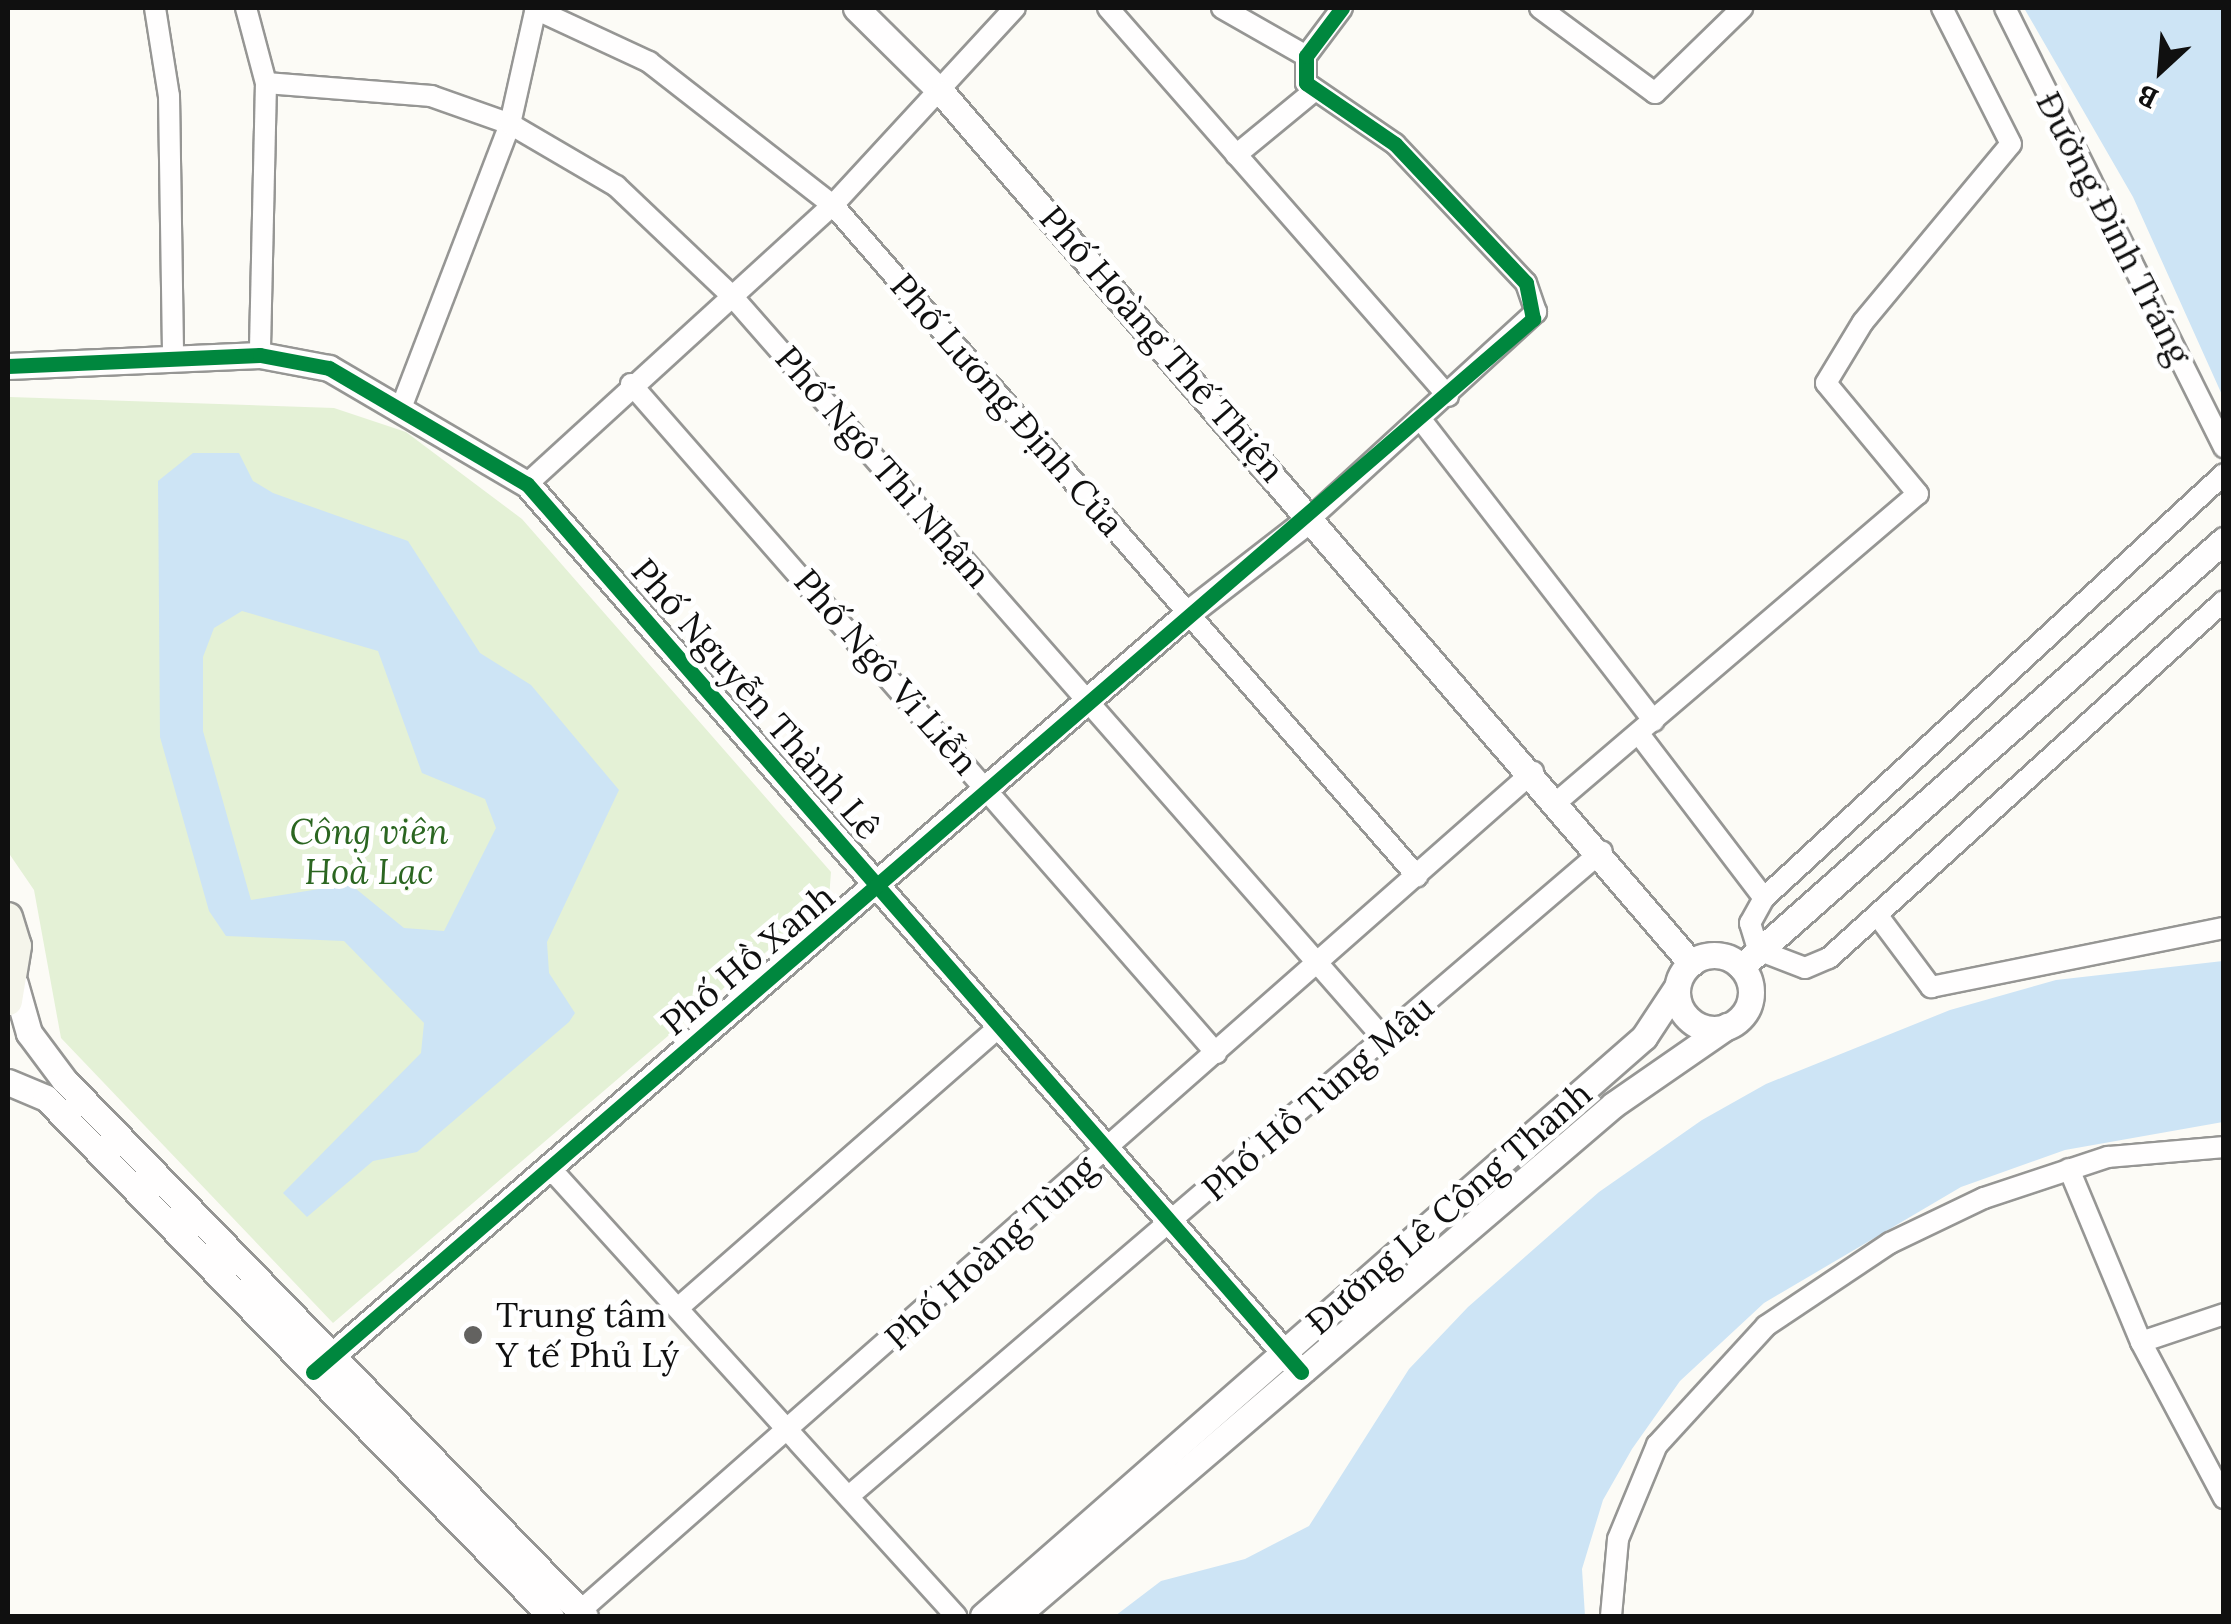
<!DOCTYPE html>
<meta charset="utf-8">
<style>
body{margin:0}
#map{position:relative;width:2231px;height:1624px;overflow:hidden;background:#fcfbf6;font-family:Lora,serif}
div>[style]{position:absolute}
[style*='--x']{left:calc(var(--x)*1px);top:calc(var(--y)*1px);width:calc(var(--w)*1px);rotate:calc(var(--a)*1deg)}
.green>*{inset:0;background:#e4f1d6}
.water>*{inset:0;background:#cde4f5}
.roads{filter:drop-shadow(2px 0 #969694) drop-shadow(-2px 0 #969694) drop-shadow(0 2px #969694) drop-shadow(0 -2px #969694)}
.minor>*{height:20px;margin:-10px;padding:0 10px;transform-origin:10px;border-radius:10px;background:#fffefe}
.tertiary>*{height:25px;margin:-12.5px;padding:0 12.5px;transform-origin:12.5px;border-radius:12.5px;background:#fffefe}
.tertiary>.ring{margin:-12.5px;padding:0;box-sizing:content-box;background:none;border:25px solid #fffefe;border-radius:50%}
.secondary>*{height:28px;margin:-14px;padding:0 14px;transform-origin:14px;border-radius:14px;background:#f5f5eb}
.cycleway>*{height:15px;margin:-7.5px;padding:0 7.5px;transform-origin:7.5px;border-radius:7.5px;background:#00873e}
.dots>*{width:28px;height:28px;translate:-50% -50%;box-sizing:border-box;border:5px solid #fff;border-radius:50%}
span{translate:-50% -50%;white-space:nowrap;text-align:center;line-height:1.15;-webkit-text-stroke:10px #fff;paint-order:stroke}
.street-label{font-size:35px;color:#101010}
.park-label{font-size:35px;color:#2b6621;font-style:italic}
.poi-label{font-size:35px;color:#101010}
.left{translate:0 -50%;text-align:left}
.frame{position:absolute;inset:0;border:10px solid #101010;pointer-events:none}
.north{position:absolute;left:2111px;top:20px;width:100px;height:100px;-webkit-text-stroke:8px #fff;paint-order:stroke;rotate:206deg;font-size:28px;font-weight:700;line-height:40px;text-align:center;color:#101010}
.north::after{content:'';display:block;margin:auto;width:35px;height:45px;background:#101010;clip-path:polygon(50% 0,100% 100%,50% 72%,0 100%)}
</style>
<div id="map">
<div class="green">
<i style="clip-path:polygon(10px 397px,334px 408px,406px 432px,522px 519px,831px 872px,829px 898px,333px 1323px,61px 1038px,34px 890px,8px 852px)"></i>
</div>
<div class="water">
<i style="clip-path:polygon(2024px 8px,2223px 8px,2223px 397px,2133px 197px)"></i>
<i style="clip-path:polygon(evenodd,193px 453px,239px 453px,253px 481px,273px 493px,408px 541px,480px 653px,531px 685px,619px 790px,547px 942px,549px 973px,575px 1013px,569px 1022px,417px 1152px,373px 1161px,307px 1217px,283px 1193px,421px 1053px,424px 1023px,344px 941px,226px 936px,209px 911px,160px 737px,158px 481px,193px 453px,242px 611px,378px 651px,422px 773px,485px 799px,496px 828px,444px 931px,404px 928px,350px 884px,251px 900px,203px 731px,203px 657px,214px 628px,242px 611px)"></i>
<i style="clip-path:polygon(2223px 961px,2223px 1122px,2065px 1150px,1961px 1187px,1764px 1303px,1680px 1381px,1632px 1449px,1603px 1500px,1582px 1569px,1585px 1616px,1115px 1616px,1161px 1581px,1245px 1559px,1309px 1526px,1409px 1369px,1468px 1307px,1599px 1192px,1702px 1120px,1766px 1084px,1950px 1010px,2056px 980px)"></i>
</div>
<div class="roads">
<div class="minor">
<i style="--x:155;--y:8;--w:89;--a:81"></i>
<i style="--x:169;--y:96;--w:262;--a:89.1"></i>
<i style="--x:246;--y:8;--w:78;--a:75.1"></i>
<i style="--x:266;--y:83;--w:272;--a:91.3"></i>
<i style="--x:1108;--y:8;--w:516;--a:48.77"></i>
<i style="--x:1222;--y:8;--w:97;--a:29.7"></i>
<i style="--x:1540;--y:8;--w:143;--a:36.5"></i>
<i style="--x:1655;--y:93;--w:122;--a:-44.3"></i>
<i style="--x:2005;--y:8;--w:491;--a:63.5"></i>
<i style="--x:535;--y:9;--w:126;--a:24.9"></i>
<i style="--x:649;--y:62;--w:233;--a:37.9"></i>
<i style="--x:833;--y:205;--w:890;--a:48.97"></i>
<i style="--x:266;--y:83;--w:166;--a:4.5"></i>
<i style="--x:431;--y:96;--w:84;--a:19.5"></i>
<i style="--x:510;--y:124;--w:123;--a:30.3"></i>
<i style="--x:616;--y:186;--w:160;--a:43.5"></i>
<i style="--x:732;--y:296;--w:989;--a:48.73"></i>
<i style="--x:1236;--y:155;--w:101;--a:-39.4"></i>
<i style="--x:631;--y:384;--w:889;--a:48.83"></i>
<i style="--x:401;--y:408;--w:304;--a:-69"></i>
<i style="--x:510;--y:124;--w:119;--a:-77.4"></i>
<i style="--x:1422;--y:421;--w:379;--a:52.3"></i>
<i style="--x:2224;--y:474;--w:626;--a:137.33"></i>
<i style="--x:1764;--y:898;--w:29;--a:119"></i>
<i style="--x:1750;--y:923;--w:28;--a:73"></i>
<i style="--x:1758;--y:950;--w:50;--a:21"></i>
<i style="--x:1805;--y:968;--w:26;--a:-23"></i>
<i style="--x:1829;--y:958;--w:532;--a:-42.11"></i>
<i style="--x:527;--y:484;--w:414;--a:-42.4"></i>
<i style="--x:833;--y:205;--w:268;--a:-47.3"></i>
<i style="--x:1312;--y:517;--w:304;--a:-42.5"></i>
<i style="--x:1536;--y:312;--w:31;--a:-109"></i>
<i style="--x:1526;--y:283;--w:191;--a:-133.3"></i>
<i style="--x:1395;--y:144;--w:108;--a:-145.6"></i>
<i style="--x:1306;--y:83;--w:27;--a:-90"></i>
<i style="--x:1306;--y:56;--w:60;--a:-53.1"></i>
<i style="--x:1639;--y:734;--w:206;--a:52.7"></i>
<i style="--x:1558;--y:801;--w:473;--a:-40.5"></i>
<i style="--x:1918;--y:494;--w:144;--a:-129.7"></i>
<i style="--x:1826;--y:383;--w:71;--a:-58.8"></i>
<i style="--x:1863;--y:322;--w:231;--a:-50.3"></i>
<i style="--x:2011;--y:144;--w:153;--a:-116.9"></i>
<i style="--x:1878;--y:916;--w:89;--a:53.3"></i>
<i style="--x:1931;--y:987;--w:299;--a:-11.4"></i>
<i style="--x:550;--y:1168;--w:605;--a:47.82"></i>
<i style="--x:2069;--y:1169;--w:187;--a:67.4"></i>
<i style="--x:2141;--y:1342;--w:177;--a:62"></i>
<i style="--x:678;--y:1308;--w:424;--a:-41.2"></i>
<i style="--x:2141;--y:1342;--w:88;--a:-18.6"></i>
<i style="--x:849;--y:1496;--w:991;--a:-40.58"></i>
<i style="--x:580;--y:1611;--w:1270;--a:-41.36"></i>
<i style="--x:1611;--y:1616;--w:77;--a:-84.8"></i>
<i style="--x:1618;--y:1539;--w:102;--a:-67.5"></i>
<i style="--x:1657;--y:1445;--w:161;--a:-47.5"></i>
<i style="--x:1766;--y:1326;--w:149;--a:-33.8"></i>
<i style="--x:1890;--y:1243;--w:104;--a:-25.6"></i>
<i style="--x:1984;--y:1198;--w:131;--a:-18.3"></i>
<i style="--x:2108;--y:1157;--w:116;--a:-4.9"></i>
</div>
<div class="tertiary">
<i style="--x:856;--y:8;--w:122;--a:44.7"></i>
<i style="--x:943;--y:94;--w:1147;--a:49.28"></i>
<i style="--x:8;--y:366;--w:252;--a:-2.5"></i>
<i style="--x:260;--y:355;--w:70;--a:10.7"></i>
<i style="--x:329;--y:368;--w:229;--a:30.4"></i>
<i style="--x:527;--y:484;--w:1178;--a:48.92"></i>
<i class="ring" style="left:1677px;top:955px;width:49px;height:49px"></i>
<i style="--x:1741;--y:967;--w:645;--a:-41.48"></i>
<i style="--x:15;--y:984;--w:51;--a:74.1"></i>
<i style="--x:29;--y:1033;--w:59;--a:53.3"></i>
<i style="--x:64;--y:1080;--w:747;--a:45.81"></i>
<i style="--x:8;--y:1082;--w:41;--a:22.8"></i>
<i style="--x:46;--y:1098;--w:723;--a:45.73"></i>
<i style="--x:313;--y:1372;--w:1157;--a:-40.93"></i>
<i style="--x:1187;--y:614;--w:158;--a:-37.8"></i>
<i style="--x:983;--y:1616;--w:879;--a:-41.22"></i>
<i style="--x:1644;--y:1037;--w:60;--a:-56.6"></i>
<i style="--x:1016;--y:1616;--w:786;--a:-40.56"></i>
<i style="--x:1613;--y:1105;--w:139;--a:-34.7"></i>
</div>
<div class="secondary">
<i style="--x:8;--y:917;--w:30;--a:73"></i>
<i style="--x:17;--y:946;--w:56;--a:99.3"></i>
</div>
</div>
<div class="cycleway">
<i style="--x:8;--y:366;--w:252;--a:-2.5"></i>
<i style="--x:260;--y:355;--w:70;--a:10.7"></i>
<i style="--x:329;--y:368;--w:229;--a:30.4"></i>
<i style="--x:527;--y:484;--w:1178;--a:48.92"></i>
<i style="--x:313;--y:1372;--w:1612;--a:-40.8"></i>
<i style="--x:1533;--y:319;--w:37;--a:-101"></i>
<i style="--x:1526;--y:283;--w:191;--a:-133.3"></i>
<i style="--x:1395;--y:144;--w:108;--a:-145.6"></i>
<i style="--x:1306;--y:83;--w:27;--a:-90"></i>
<i style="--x:1306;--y:56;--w:60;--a:-53.1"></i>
</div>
<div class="dots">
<i style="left:473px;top:1335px;background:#636260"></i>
</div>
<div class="street-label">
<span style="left:2114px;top:228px;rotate:63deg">Đường Đinh Tráng</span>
<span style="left:1162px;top:344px;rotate:49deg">Phố Hoàng Thế Thiện</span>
<span style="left:1007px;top:405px;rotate:49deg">Phố Lương Định Của</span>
<span style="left:883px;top:467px;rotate:49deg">Phố Ngô Thì Nhậm</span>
<span style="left:886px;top:672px;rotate:49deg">Phố Ngô Vi Liễn</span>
<span style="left:756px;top:699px;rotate:49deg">Phố Nguyễn Thành Lê</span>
<span style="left:748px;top:960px;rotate:-40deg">Phố Hồ Xanh</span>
<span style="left:1318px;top:1098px;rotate:-41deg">Phố Hồ Tùng Mậu</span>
<span style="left:1449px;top:1208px;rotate:-41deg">Đường Lê Công Thanh</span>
<span style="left:991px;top:1253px;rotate:-42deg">Phố Hoàng Tùng</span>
</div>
<div class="park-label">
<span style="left:369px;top:852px">Công viên<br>Hoà Lạc</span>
</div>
<div class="poi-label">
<span class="left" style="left:496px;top:1335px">Trung tâm<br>Y tế Phủ Lý</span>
</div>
<div class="frame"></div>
<div class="north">B</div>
</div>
